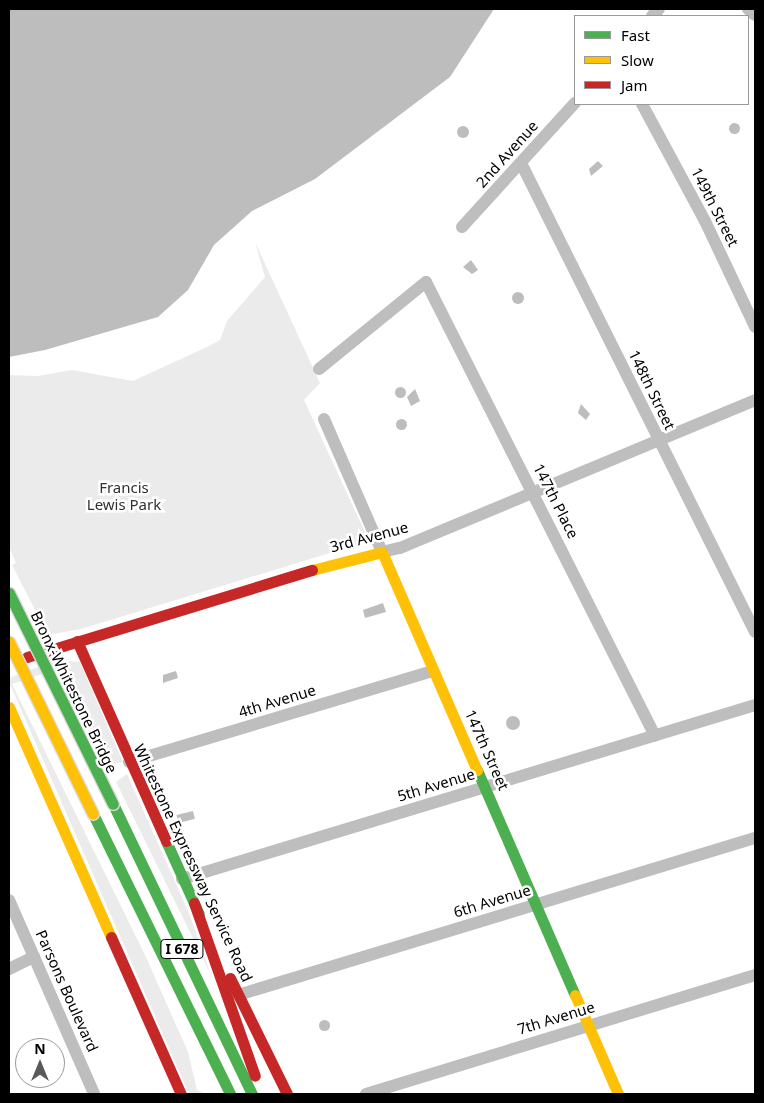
<!DOCTYPE html>
<style>
body{margin:0}
#map{position:relative;width:764px;height:1103px;overflow:hidden;background:#fff;font-family:"Noto Sans",sans-serif}
div>[style]{position:absolute}
[style*='--x']{left:calc(var(--x)*1px);top:calc(var(--y)*1px);width:calc(var(--w)*1px);rotate:calc(var(--a)*1deg)}
.green>*{inset:0;background:#ebebeb}
.water>*{inset:0;background:#bdbdbd;transform-origin:0 0}
.round{border-radius:50%}
.street>*{height:12px;margin:-6px;padding:0 6px;transform-origin:6px;border-radius:6px;background:#bebebe}
.fast>*{height:11px;margin:-5.5px;padding:0 5.5px;transform-origin:5.5px;border-radius:5.5px;background:#4caf50}
.slow>*{height:11px;margin:-5.5px;padding:0 5.5px;transform-origin:5.5px;border-radius:5.5px;background:#ffc107}
.jam>*{height:11px;margin:-5.5px;padding:0 5.5px;transform-origin:5.5px;border-radius:5.5px;background:#c62828}
.bridges{filter:drop-shadow(1px 0 #dbdbdb) drop-shadow(-1px 0 #dbdbdb) drop-shadow(0 1px #dbdbdb) drop-shadow(0 -1px #dbdbdb)}
.fast-bridge>*{height:11px;margin:-5.5px;padding:0 5.5px;transform-origin:5.5px;border-radius:5.5px;background:#4caf50}
.slow-bridge>*{height:11px;margin:-5.5px;padding:0 5.5px;transform-origin:5.5px;border-radius:5.5px;background:#ffc107}
span{translate:-50% -50%;white-space:nowrap;text-align:center;line-height:1.15;-webkit-text-stroke:5px #fff;paint-order:stroke}
.shield-label span{padding:1px 4px;background:#fff;border:1px solid;border-radius:4px;-webkit-text-stroke-width:0}
.shield-label{font-size:14px;color:#000;font-weight:700}
.street-label{font-size:15px;color:#000}
.park-label{font-size:15px;color:#313131}
.frame{position:absolute;inset:0;border:10px solid #000;pointer-events:none}
.legend{position:absolute;left:574px;top:15px;width:175px;height:90px;box-sizing:border-box;background:#fff;border:1px solid #999;margin:0;padding:6px 9px;list-style:none;font-size:15px;color:#000}
.legend li{display:flex;align-items:center;gap:10px;height:25px}
.legend b{width:25px;border:1px solid #999}
.north{position:absolute;left:15px;top:1038px;width:50px;height:50px;box-sizing:border-box;background:#fff;border:1px solid #999;border-radius:50%;rotate:0deg;font-size:14px;font-weight:700;line-height:20px;text-align:center;color:#000}
.north::after{content:'';display:block;margin:auto;width:18px;height:22px;background:#595959;clip-path:polygon(50% 0,100% 100%,50% 72%,0 100%)}
</style>
<div id="map">
<div class="green">
<i style="clip-path:polygon(255px 242px,320px 383px,304px 400px,369px 541px,81px 629px,48px 635px,12px 565px,16px 563px,9px 547px,9px 375px,38px 376px,72px 370px,133px 381px,207px 347px,220px 340px,227px 321px,265px 277px)"></i>
<i style="clip-path:polygon(66px 657px,68px 661px,80px 662px,123px 762px,108px 765px,60px 668px,12px 684px,145px 955px,188px 1052px,197px 1090px,205px 1094px,189px 1094px,9px 682px,11px 677px)"></i>
<i style="clip-path:polygon(127px 774px,189px 913px,211px 975px,116px 782px)"></i>
</div>
<div class="water">
<i style="clip-path:polygon(9px 9px,494px 9px,450px 77px,315px 179px,252px 211px,214px 245px,188px 290px,158px 317px,45px 350px,9px 357px)"></i>
<i class="round" style="left:728.5px;top:122.5px;width:11px;height:11px"></i>
<i class="round" style="left:457px;top:126px;width:12px;height:12px"></i>
<i style="clip-path:polygon(598px 161px,603px 166px,591px 176px,589px 169px)"></i>
<i style="clip-path:polygon(471px 260px,478px 270px,472px 274px,463px 267px)"></i>
<i class="round" style="left:512px;top:292px;width:12px;height:12px"></i>
<i class="round" style="left:394.5px;top:386.5px;width:11px;height:11px"></i>
<i style="clip-path:polygon(415px 389px,420px 401px,411px 406px,407px 397px)"></i>
<i style="clip-path:polygon(581px 404px,590px 414px,586px 420px,578px 413px)"></i>
<i class="round" style="left:395.5px;top:418.5px;width:11px;height:11px"></i>
<i style="clip-path:polygon(383px 603px,386px 612px,365px 618px,363px 610px)"></i>
<i style="clip-path:polygon(176px 671px,178px 678px,163px 683px,163px 675px)"></i>
<i class="round" style="left:506px;top:716px;width:14px;height:14px"></i>
<i style="left:193px;top:811px;width:8px;height:17px;rotate:76deg"></i>
<i class="round" style="left:318.5px;top:1019.5px;width:11px;height:11px"></i>
</div>
<div class="street">
<i style="--x:748;--y:9;--w:9;--a:41"></i>
<i style="--x:652;--y:16;--w:10;--a:-45"></i>
<i style="--x:642;--y:104;--w:133;--a:61.7"></i>
<i style="--x:705;--y:221;--w:117;--a:64.7"></i>
<i style="--x:521;--y:163;--w:524;--a:63.48"></i>
<i style="--x:462;--y:227;--w:168;--a:-47.7"></i>
<i style="--x:319;--y:369;--w:138;--a:-39.1"></i>
<i style="--x:426;--y:282;--w:508;--a:63.23"></i>
<i style="--x:324;--y:419;--w:145;--a:66.4"></i>
<i style="--x:382;--y:552;--w:18;--a:-13"></i>
<i style="--x:400;--y:548;--w:385;--a:-22.6"></i>
<i style="--x:129;--y:762;--w:317;--a:-16.7"></i>
<i style="--x:182;--y:879;--w:599;--a:-16.89"></i>
<i style="--x:9;--y:900;--w:212;--a:66.3"></i>
<i style="--x:9;--y:969;--w:28;--a:-26"></i>
<i style="--x:238;--y:995;--w:540;--a:-16.89"></i>
<i style="--x:366;--y:1094;--w:407;--a:-17"></i>
</div>
<div class="fast">
<i style="--x:477;--y:770;--w:245;--a:66.5"></i>
<i style="--x:113;--y:804;--w:322;--a:64.4"></i>
<i style="--x:93;--y:814;--w:312;--a:63.9"></i>
<i style="--x:166;--y:841;--w:80;--a:65.7"></i>
</div>
<div class="slow">
<i style="--x:312;--y:570;--w:72;--a:-14.4"></i>
<i style="--x:382;--y:552;--w:238;--a:66.5"></i>
<i style="--x:9;--y:707;--w:252;--a:66.1"></i>
<i style="--x:575;--y:995;--w:108;--a:66.5"></i>
</div>
<div class="jam">
<i style="--x:77;--y:641;--w:219;--a:66"></i>
<i style="--x:27;--y:657;--w:298;--a:-17"></i>
<i style="--x:194;--y:903;--w:183;--a:70.6"></i>
<i style="--x:111;--y:937;--w:172;--a:66"></i>
<i style="--x:230;--y:978;--w:129;--a:63.8"></i>
</div>
<div class="bridges">
<div class="fast-bridge">
<i style="--x:9;--y:593;--w:235;--a:63.8"></i>
</div>
<div class="slow-bridge">
<i style="--x:9;--y:642;--w:191;--a:64"></i>
</div>
</div>
<div class="shield-label">
<span style="left:182px;top:949px">I 678</span>
</div>
<div class="street-label">
<span style="left:507px;top:154px;rotate:-48deg">2nd Avenue</span>
<span style="left:715px;top:207px;rotate:63deg">149th Street</span>
<span style="left:652px;top:390px;rotate:64deg">148th Street</span>
<span style="left:556px;top:501px;rotate:63deg">147th Place</span>
<span style="left:369px;top:537px;rotate:-15deg">3rd Avenue</span>
<span style="left:74px;top:692px;rotate:64deg">Bronx-Whitestone Bridge</span>
<span style="left:277px;top:701px;rotate:-17deg">4th Avenue</span>
<span style="left:487px;top:750px;rotate:66deg">147th Street</span>
<span style="left:436px;top:785px;rotate:-17deg">5th Avenue</span>
<span style="left:193px;top:863px;rotate:65deg">Whitestone Expressway Service Road</span>
<span style="left:492px;top:901px;rotate:-17deg">6th Avenue</span>
<span style="left:67px;top:991px;rotate:66deg">Parsons Boulevard</span>
<span style="left:556px;top:1018px;rotate:-17deg">7th Avenue</span>
</div>
<div class="park-label">
<span style="left:124px;top:496px">Francis<br>Lewis Park</span>
</div>
<div class="frame"></div>
<ul class="legend">
<li><b style="height:6px;background:#4caf50"></b>Fast</li>
<li><b style="height:6px;background:#ffc107"></b>Slow</li>
<li><b style="height:6px;background:#c62828"></b>Jam</li>
</ul>
<div class="north">N</div>
</div>
